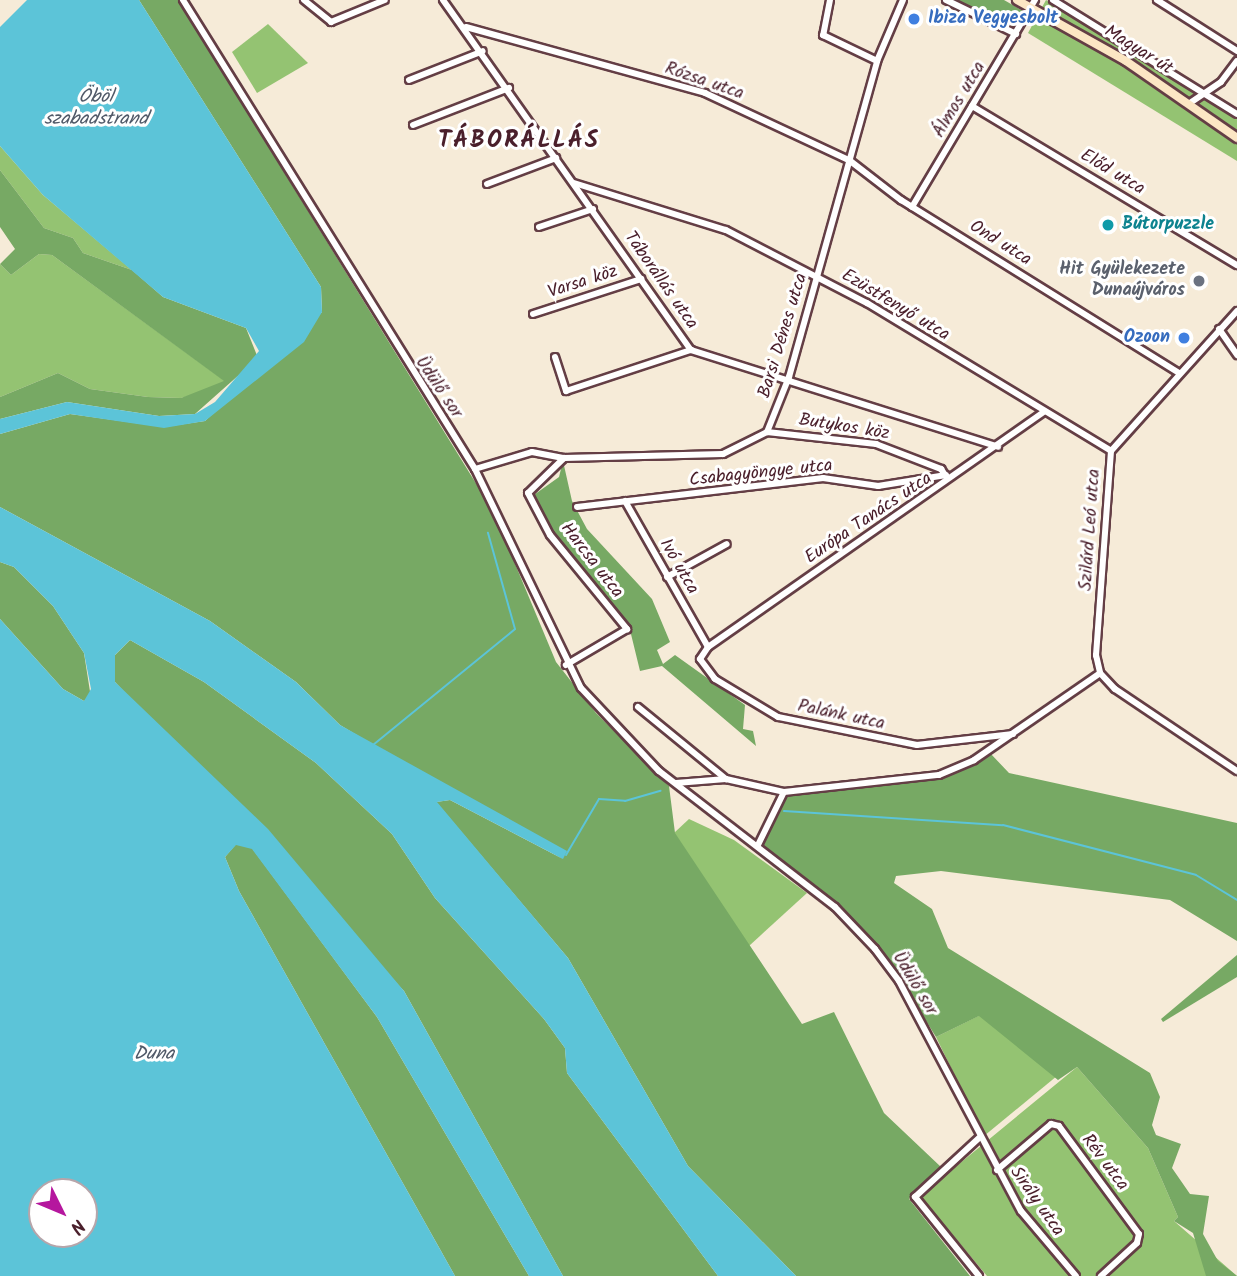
<!DOCTYPE html>
<meta charset="utf-8">
<style>
body{margin:0}
#map{position:relative;width:1237px;height:1276px;overflow:hidden;background:#f6ebd8;font-family:Kalam,sans-serif}
div>[style]{position:absolute}
[style*='--x']{left:calc(var(--x)*1px);top:calc(var(--y)*1px);width:calc(var(--w)*1px);rotate:calc(var(--a)*1deg)}
.green>*{inset:0;background:#94c372}
.forest>*{inset:0;background:#77a964}
.water>*{inset:0;background:#5cc4d8}
.stream>*{height:2px;margin:-1px;padding:0 1px;transform-origin:1px;border-radius:1px;background:#5cc4d8}
.roads{filter:drop-shadow(2px 0 #643e45) drop-shadow(-2px 0 #643e45) drop-shadow(0 2px #643e45) drop-shadow(0 -2px #643e45)}
.street>*{height:6px;margin:-3px;padding:0 3px;transform-origin:3px;border-radius:3px;background:#fff}
.secondary>*{height:8px;margin:-4px;padding:0 4px;transform-origin:4px;border-radius:4px;background:#fce6c4}
.dots>*{width:19px;height:19px;translate:-50% -50%;box-sizing:border-box;border:4px solid #fff;border-radius:50%}
span{translate:-50% -50%;white-space:nowrap;text-align:center;line-height:1.15;-webkit-text-stroke:6px #fff;paint-order:stroke}
.shop-label{font-size:18px;color:#366cbe;font-weight:700}
.left{translate:0 -50%;text-align:left}
.right{translate:-100% -50%;text-align:right}
.street-label{font-size:18px;color:#4a1f2b}
.culture-label{font-size:18px;color:#0d838f;font-weight:700}
.worship-label{font-size:18px;color:#5b616d;font-weight:700}
.water-label{font-size:19px;color:#505968;font-style:italic}
.district-label{font-size:24px;color:#4a1f2b;font-weight:700;letter-spacing:2px}
.north{position:absolute;left:28px;top:1178px;width:70px;height:70px;box-sizing:border-box;background:#fff;border:2px solid #b7a5aa;border-radius:50%;rotate:133deg;font-size:19px;font-weight:700;line-height:28px;text-align:center;color:#4a1f2b}
.north::after{content:'';display:block;margin:auto;width:24px;height:32px;background:#b5179e;clip-path:polygon(50% 0,100% 100%,50% 72%,0 100%)}
</style>
<div id="map">
<div class="green">
<i style="clip-path:polygon(1046px 0,1206px 89px,1237px 114px,1237px 161px,1028px 33px)"></i>
<i style="clip-path:polygon(268px 24px,308px 63px,257px 93px,232px 52px)"></i>
<i style="clip-path:polygon(0 146px,43px 195px,132px 270px,83px 253px,73px 238px,44px 228px,0 170px)"></i>
<i style="clip-path:polygon(39px 254px,52px 255px,225px 381px,221px 388px,181px 398px,148px 397px,90px 389px,58px 373px,0 397px,0 264px,11px 275px)"></i>
<i style="clip-path:polygon(689px 819px,734px 840px,807px 893px,749px 946px,674px 833px)"></i>
<i style="clip-path:polygon(1015px 998px,1086px 1052px,984px 1136px,936px 1037px)"></i>
<i style="clip-path:polygon(1077px 1067px,1148px 1148px,1178px 1217px,1174px 1221px,1237px 1276px,987px 1276px,920px 1196px)"></i>
</div>
<div class="forest">
<i style="clip-path:polygon(139px 0,178px 0,493px 511px,556px 662px,596px 713px,669px 786px,675px 833px,802px 1024px,834px 1012px,884px 1113px,941px 1167px,909px 1199px,970px 1276px,796px 1276px,688px 1166px,568px 958px,436px 802px,450px 800px,563px 859px,340px 725px,296px 682px,210px 621px,0 507px,0 434px,70px 414px,164px 427px,205px 421px,322px 312px,321px 287px)"></i>
<i style="clip-path:polygon(954px 0,1004px 0,1023px 11px,1014px 28px)"></i>
<i style="clip-path:polygon(0 170px,44px 228px,73px 238px,83px 253px,132px 270px,163px 297px,246px 328px,258px 358px,195px 414px,159px 416px,67px 402px,0 419px,0 397px,58px 373px,90px 389px,148px 397px,181px 398px,224px 381px,52px 255px,39px 254px,11px 275px,0 264px,15px 249px,0 227px)"></i>
<i style="clip-path:polygon(563px 461px,572px 501px,587px 529px,652px 599px,670px 642px,657px 650px,663px 664px,675px 655px,745px 705px,743px 729px,753px 731px,756px 746px,662px 666px,640px 671px,630px 630px,552px 534px,531px 497px,559px 477px)"></i>
<i style="clip-path:polygon(0 562px,14px 567px,53px 606px,84px 653px,91px 698px,84px 701px,63px 689px,0 619px)"></i>
<i style="clip-path:polygon(130px 640px,204px 682px,316px 763px,392px 834px,435px 898px,544px 1019px,565px 1048px,567px 1073px,718px 1276px,563px 1276px,404px 991px,115px 682px,115px 655px)"></i>
<i style="clip-path:polygon(990px 753px,1009px 773px,1237px 823px,1237px 941px,1170px 900px,941px 871px,896px 876px,894px 883px,932px 909px,948px 948px,1150px 1073px,1160px 1097px,1152px 1125px,1156px 1135px,1181px 1144px,1172px 1168px,1190px 1194px,1209px 1196px,1203px 1234px,1218px 1261px,1237px 1276px,1206px 1276px,1193px 1233px,1174px 1221px,1178px 1217px,1148px 1148px,1077px 1067px,1058px 1080px,979px 1016px,936px 1037px,894px 969px,855px 923px,759px 849px,787px 794px,945px 775px)"></i>
<i style="clip-path:polygon(236px 844px,252px 848px,377px 1017px,529px 1276px,455px 1276px,239px 891px,225px 857px)"></i>
<i style="clip-path:polygon(1237px 955px,1237px 977px,1163px 1022px,1161px 1019px)"></i>
</div>
<div class="water">
<i style="clip-path:polygon(27px 0,139px 0,321px 287px,322px 312px,304px 342px,205px 421px,164px 428px,70px 414px,0 434px,0 419px,67px 402px,159px 416px,195px 414px,215px 402px,259px 351px,246px 328px,163px 297px,43px 195px,0 146px,0 27px)"></i>
<i style="clip-path:polygon(evenodd,0 507px,210px 621px,296px 682px,340px 725px,567px 851px,563px 859px,450px 800px,437px 802px,568px 958px,688px 1166px,796px 1276px,718px 1276px,567px 1073px,565px 1048px,544px 1019px,435px 898px,392px 834px,316px 763px,204px 682px,130px 640px,115px 655px,115px 682px,268px 829px,404px 991px,563px 1276px,529px 1276px,377px 1017px,252px 849px,236px 845px,225px 857px,239px 891px,455px 1276px,0 1276px,0 619px,63px 689px,84px 701px,91px 689px,84px 653px,53px 606px,14px 567px,0 562px,0 507px,42px 1192px,84px 1192px,84px 1234px,42px 1234px,42px 1192px)"></i>
</div>
<div class="stream">
<i style="--x:373;--y:745;--w:183;--a:-39.2"></i>
<i style="--x:515;--y:629;--w:100;--a:-105.7"></i>
<i style="--x:784;--y:811;--w:219;--a:3.7"></i>
<i style="--x:1003;--y:825;--w:199;--a:14.5"></i>
<i style="--x:1196;--y:875;--w:48;--a:31.4"></i>
<i style="--x:566;--y:855;--w:65;--a:-59.5"></i>
<i style="--x:599;--y:799;--w:26;--a:4"></i>
<i style="--x:625;--y:801;--w:37;--a:-16"></i>
</div>
<div class="roads">
<div class="street">
<i style="--x:183;--y:0;--w:552;--a:58.09"></i>
<i style="--x:475;--y:469;--w:243;--a:64.2"></i>
<i style="--x:581;--y:688;--w:114;--a:46.8"></i>
<i style="--x:659;--y:771;--w:222;--a:37.7"></i>
<i style="--x:835;--y:907;--w:58;--a:46.4"></i>
<i style="--x:875;--y:949;--w:40;--a:53"></i>
<i style="--x:899;--y:981;--w:260;--a:62.1"></i>
<i style="--x:1021;--y:1211;--w:85;--a:49.8"></i>
<i style="--x:304;--y:0;--w:35;--a:39"></i>
<i style="--x:331;--y:22;--w:58;--a:-22.2"></i>
<i style="--x:443;--y:0;--w:429;--a:54.7"></i>
<i style="--x:691;--y:350;--w:322;--a:17.5"></i>
<i style="--x:830;--y:0;--w:36;--a:101"></i>
<i style="--x:823;--y:35;--w:60;--a:25.7"></i>
<i style="--x:946;--y:0;--w:78;--a:25.9"></i>
<i style="--x:1053;--y:0;--w:216;--a:31.8"></i>
<i style="--x:1157;--y:0;--w:95;--a:32.5"></i>
<i style="--x:466;--y:27;--w:248;--a:15.4"></i>
<i style="--x:705;--y:93;--w:159;--a:25"></i>
<i style="--x:849;--y:160;--w:66;--a:37.6"></i>
<i style="--x:901;--y:200;--w:327;--a:31.9"></i>
<i style="--x:409;--y:80;--w:79;--a:-21.4"></i>
<i style="--x:1190;--y:103;--w:37;--a:-34"></i>
<i style="--x:1221;--y:82;--w:26;--a:-53"></i>
<i style="--x:972;--y:106;--w:309;--a:31"></i>
<i style="--x:413;--y:125;--w:103;--a:-21.1"></i>
<i style="--x:574;--y:183;--w:159;--a:17.2"></i>
<i style="--x:726;--y:230;--w:159;--a:27.4"></i>
<i style="--x:867;--y:303;--w:285;--a:31.2"></i>
<i style="--x:487;--y:184;--w:74;--a:-20.6"></i>
<i style="--x:912;--y:207;--w:241;--a:-59.3"></i>
<i style="--x:539;--y:227;--w:57;--a:-18.4"></i>
<i style="--x:1237;--y:311;--w:188;--a:132"></i>
<i style="--x:1111;--y:451;--w:205;--a:94.2"></i>
<i style="--x:1096;--y:655;--w:18;--a:77"></i>
<i style="--x:1100;--y:673;--w:22;--a:47"></i>
<i style="--x:1115;--y:689;--w:147;--a:33.9"></i>
<i style="--x:533;--y:314;--w:114;--a:-18"></i>
<i style="--x:1219;--y:329;--w:32;--a:55"></i>
<i style="--x:555;--y:357;--w:36;--a:72"></i>
<i style="--x:566;--y:391;--w:132;--a:-18.2"></i>
<i style="--x:767;--y:432;--w:110;--a:6.3"></i>
<i style="--x:876;--y:444;--w:70;--a:21"></i>
<i style="--x:941;--y:469;--w:11;--a:56"></i>
<i style="--x:564;--y:458;--w:50;--a:135.8"></i>
<i style="--x:528;--y:493;--w:47;--a:62.4"></i>
<i style="--x:550;--y:535;--w:122;--a:50.7"></i>
<i style="--x:627;--y:629;--w:71;--a:149.5"></i>
<i style="--x:475;--y:469;--w:59;--a:-16.6"></i>
<i style="--x:532;--y:452;--w:33;--a:11"></i>
<i style="--x:564;--y:458;--w:159;--a:-1.4"></i>
<i style="--x:723;--y:454;--w:49;--a:-26.6"></i>
<i style="--x:767;--y:432;--w:59;--a:-68.2"></i>
<i style="--x:789;--y:377;--w:328;--a:-74.4"></i>
<i style="--x:877;--y:61;--w:66;--a:-66.9"></i>
<i style="--x:625;--y:501;--w:168;--a:60.4"></i>
<i style="--x:577;--y:507;--w:248;--a:-6.7"></i>
<i style="--x:823;--y:478;--w:56;--a:8.3"></i>
<i style="--x:878;--y:486;--w:69;--a:-9.2"></i>
<i style="--x:667;--y:577;--w:68;--a:-28.8"></i>
<i style="--x:638;--y:707;--w:114;--a:39.3"></i>
<i style="--x:1013;--y:734;--w:97;--a:173.5"></i>
<i style="--x:917;--y:745;--w:142;--a:-168.6"></i>
<i style="--x:778;--y:717;--w:74;--a:-148.9"></i>
<i style="--x:715;--y:679;--w:25;--a:-127"></i>
<i style="--x:700;--y:659;--w:14;--a:-56"></i>
<i style="--x:708;--y:647;--w:410;--a:-35"></i>
<i style="--x:676;--y:783;--w:50;--a:-4.6"></i>
<i style="--x:726;--y:779;--w:59;--a:12.6"></i>
<i style="--x:758;--y:845;--w:59;--a:-63.9"></i>
<i style="--x:784;--y:792;--w:156;--a:-6.3"></i>
<i style="--x:939;--y:775;--w:38;--a:-23"></i>
<i style="--x:974;--y:760;--w:153;--a:-34.6"></i>
<i style="--x:997;--y:1170;--w:71;--a:-40.4"></i>
<i style="--x:1051;--y:1124;--w:8;--a:14"></i>
<i style="--x:1059;--y:1126;--w:134;--a:53.5"></i>
<i style="--x:1139;--y:1234;--w:9;--a:103"></i>
<i style="--x:1137;--y:1243;--w:49;--a:137.5"></i>
<i style="--x:979;--y:1276;--w:102;--a:-129"></i>
<i style="--x:915;--y:1197;--w:87;--a:-42.7"></i>
</div>
<div class="secondary">
<i style="--x:1017;--y:0;--w:125;--a:29.2"></i>
<i style="--x:1126;--y:61;--w:135;--a:34.7"></i>
</div>
</div>
<div class="dots">
<i style="left:914px;top:19px;background:#3f7fe0"></i>
<i style="left:1108px;top:225px;background:#0f9aa8"></i>
<i style="left:1199px;top:281px;background:#6b7280"></i>
<i style="left:1184px;top:338px;background:#3f7fe0"></i>
</div>
<div class="shop-label">
<span class="left" style="left:928px;top:19px">Ibiza Vegyesbolt</span>
<span class="right" style="left:1170px;top:338px">Ozoon</span>
</div>
<div class="street-label">
<span style="left:1138px;top:51px;rotate:32deg">Magyar út</span>
<span style="left:704px;top:82px;rotate:19deg">Rózsa utca</span>
<span style="left:960px;top:100px;rotate:-59deg">Álmos utca</span>
<span style="left:1112px;top:173px;rotate:31deg">Előd utca</span>
<span style="left:1000px;top:244px;rotate:32deg">Ond utca</span>
<span style="left:660px;top:281px;rotate:55deg">Táborállás utca</span>
<span style="left:583px;top:283px;rotate:-18deg">Varsa köz</span>
<span style="left:895px;top:306px;rotate:31deg">Ezüstfenyő utca</span>
<span style="left:784px;top:336px;rotate:-73deg">Barsi Dénes utca</span>
<span style="left:438px;top:388px;rotate:56deg">Üdülő sor</span>
<span style="left:844px;top:428px;rotate:9deg">Butykos köz</span>
<span style="left:761px;top:474px;rotate:-6deg">Csabagyöngye utca</span>
<span style="left:869px;top:519px;rotate:-34deg">Európa Tanács utca</span>
<span style="left:1091px;top:530px;rotate:-86deg">Szilárd Leó utca</span>
<span style="left:591px;top:561px;rotate:52deg">Harcsa utca</span>
<span style="left:678px;top:567px;rotate:60deg">Ivó utca</span>
<span style="left:841px;top:716px;rotate:12deg">Palánk utca</span>
<span style="left:914px;top:984px;rotate:59deg">Üdülő sor</span>
<span style="left:1104px;top:1163px;rotate:53deg">Rév utca</span>
<span style="left:1036px;top:1202px;rotate:55deg">Sirály utca</span>
</div>
<div class="culture-label">
<span class="left" style="left:1122px;top:225px">Bútorpuzzle</span>
</div>
<div class="worship-label">
<span class="right" style="left:1185px;top:281px">Hit Gyülekezete<br>Dunaújváros</span>
</div>
<div class="water-label">
<span style="left:96px;top:109px">Öböl<br>szabadstrand</span>
<span style="left:154px;top:1055px">Duna</span>
</div>
<div class="district-label">
<span style="left:519px;top:141px">TÁBORÁLLÁS</span>
</div>
<div class="north">N</div>
</div>
